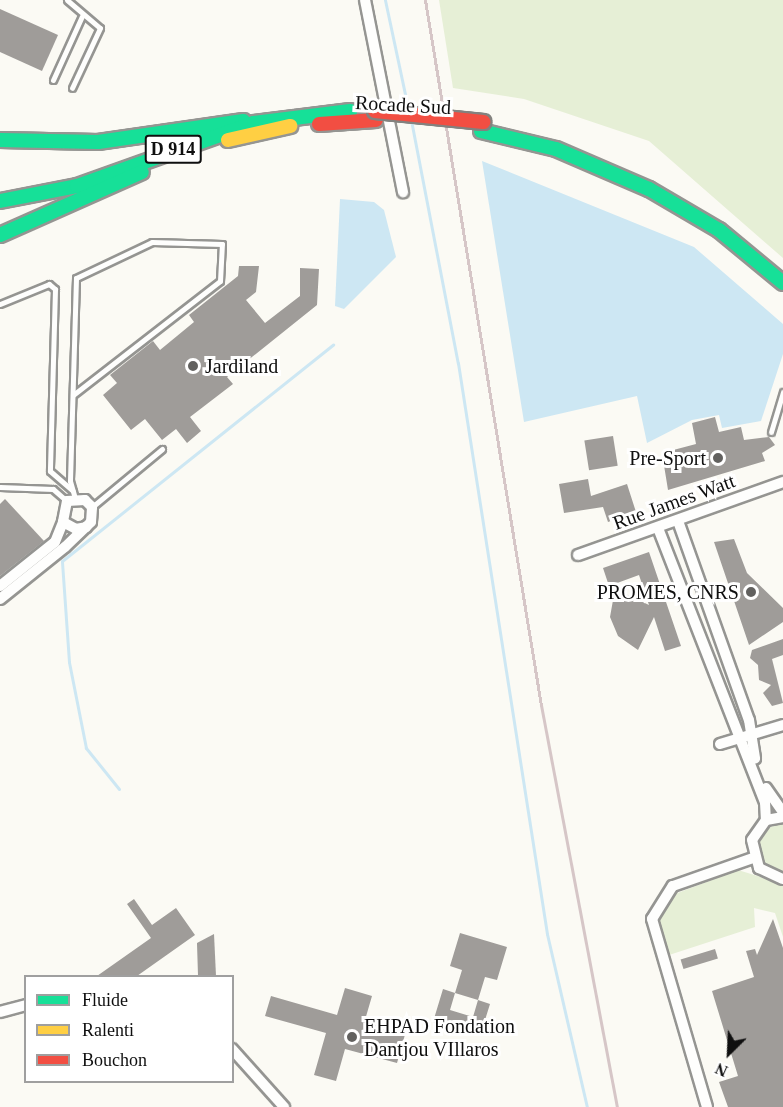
<!DOCTYPE html>
<style>
body{margin:0}
#map{position:relative;width:783px;height:1107px;overflow:hidden;background:#fbfaf4;font-family:"Times New Roman",serif}
div>[style]{position:absolute}
[style*='--x']{left:calc(var(--x)*1px);top:calc(var(--y)*1px);width:calc(var(--w)*1px);rotate:calc(var(--a)*1deg)}
.green>*{inset:0;background:#e6efd6}
.water>*{inset:0;background:#cde7f3}
.stream>*{height:3px;margin:-1.5px;padding:0 1.5px;transform-origin:1.5px;border-radius:1.5px;background:#cde7f3}
.building>*{inset:0;background:#9f9c99;transform-origin:0 0}
.roads{filter:drop-shadow(2px 0 #959592) drop-shadow(-2px 0 #959592) drop-shadow(0 2px #959592) drop-shadow(0 -2px #959592)}
.lane>*{height:5px;margin:-2.5px;padding:0 2.5px;transform-origin:2.5px;border-radius:2.5px;background:#fefefd}
.street>*{height:10px;margin:-5px;padding:0 5px;transform-origin:5px;border-radius:5px;background:#fefefd}
.fast>*{height:14px;margin:-7px;padding:0 7px;transform-origin:7px;border-radius:7px;background:#16e098}
.slow>*{height:14px;margin:-7px;padding:0 7px;transform-origin:7px;border-radius:7px;background:#ffcf43}
.jam>*{height:14px;margin:-7px;padding:0 7px;transform-origin:7px;border-radius:7px;background:#f24e42}
.rail>*{height:3px;margin:-1.5px;padding:0 1.5px;transform-origin:1.5px;border-radius:1.5px;background:#d6c6c7}
.bridges{filter:drop-shadow(2px 0 #83827f) drop-shadow(-2px 0 #83827f) drop-shadow(0 2px #83827f) drop-shadow(0 -2px #83827f)}
.jam-bridge>*{height:14px;margin:-7px;padding:0 7px;transform-origin:7px;border-radius:7px;background:#f24e42}
.dots>*{width:16px;height:16px;translate:-50% -50%;box-sizing:border-box;border:3px solid #fff;border-radius:50%}
span{translate:-50% -50%;white-space:nowrap;text-align:center;line-height:1.15;-webkit-text-stroke:6px #fff;paint-order:stroke}
.shield-label span{padding:2px 4px;background:#fff;border:2px solid;border-radius:4px;-webkit-text-stroke-width:0}
.shield-label{font-size:18px;color:#0f0f0f;font-weight:700}
.street-label{font-size:20px;color:#0f0f0f}
.poi-label{font-size:20px;color:#0f0f0f}
.left{translate:0 -50%;text-align:left}
.right{translate:-100% -50%;text-align:right}
.legend{position:absolute;left:24px;top:975px;width:210px;height:108px;box-sizing:border-box;background:#fff;border:2px solid #9f9f9f;margin:0;padding:8px 10px;list-style:none;font-size:18px;color:#0f0f0f}
.legend li{display:flex;align-items:center;gap:12px;height:30px}
.legend b{width:30px;border:2px solid #9f9f9f}
.north{position:absolute;left:699px;top:1023px;width:60px;height:60px;-webkit-text-stroke:4px #fff;paint-order:stroke;rotate:204deg;font-size:16px;font-weight:700;line-height:24px;text-align:center;color:#0f0f0f}
.north::after{content:'';display:block;margin:auto;width:21px;height:27px;background:#0f0f0f;clip-path:polygon(50% 0,100% 100%,50% 72%,0 100%)}
</style>
<div id="map">
<div class="green">
<i style="clip-path:polygon(439px 0,783px 0,783px 258px,649px 141px,524px 99px,453px 88px)"></i>
<i style="clip-path:polygon(783px 821px,783px 871px,780px 871px,765px 863px,758px 848px,763px 831px)"></i>
<i style="clip-path:polygon(738px 870px,783px 884px,783px 937px,775px 913px,754px 908px,755px 927px,666px 956px,658px 925px,667px 897px)"></i>
</div>
<div class="water">
<i style="clip-path:polygon(482px 161px,694px 247px,783px 324px,783px 354px,761px 421px,722px 428px,719px 415px,692px 420px,647px 443px,637px 396px,524px 422px)"></i>
<i style="clip-path:polygon(340px 199px,374px 202px,384px 210px,396px 257px,344px 309px,335px 306px)"></i>
</div>
<div class="stream">
<i style="--x:385;--y:0;--w:110;--a:78"></i>
<i style="--x:411;--y:120;--w:248;--a:79.1"></i>
<i style="--x:458;--y:363;--w:578;--a:81.14"></i>
<i style="--x:547;--y:934;--w:178;--a:77"></i>
<i style="--x:119;--y:789;--w:53;--a:-128.8"></i>
<i style="--x:86;--y:748;--w:88;--a:-101.2"></i>
<i style="--x:69;--y:662;--w:101;--a:-94"></i>
<i style="--x:62;--y:561;--w:347;--a:-38.6"></i>
<i style="--x:262;--y:1090;--w:22;--a:51"></i>
</div>
<div class="building">
<i style="clip-path:polygon(0 9px,58px 35px,42px 71px,0 52px)"></i>
<i style="clip-path:polygon(239px 266px,259px 266px,256px 292px,246px 300px,265px 323px,300px 296px,300px 268px,319px 269px,317px 305px,227px 377px,233px 384px,190px 417px,201px 431px,187px 443px,176px 429px,162px 440px,145px 419px,131px 430px,103px 395px,117px 383px,110px 375px,153px 341px,160px 350px,194px 322px,189px 315px,238px 276px)"></i>
<i style="clip-path:polygon(715px 417px,719px 432px,741px 427px,744px 440px,769px 437px,775px 445px,762px 453px,765px 461px,668px 490px,662px 453px,696px 444px,692px 423px)"></i>
<i style="left:613px;top:436px;width:30px;height:29px;rotate:81deg"></i>
<i style="clip-path:polygon(588px 479px,591px 496px,627px 484px,636px 512px,608px 522px,603px 507px,564px 513px,559px 484px)"></i>
<i style="clip-path:polygon(5px 499px,44px 541px,0 576px,0 504px)"></i>
<i style="clip-path:polygon(734px 539px,747px 573px,783px 608px,783px 622px,749px 645px,714px 542px)"></i>
<i style="clip-path:polygon(649px 552px,681px 646px,665px 651px,654px 617px,638px 650px,618px 636px,610px 617px,615px 589px,649px 605px,639px 575px,609px 586px,603px 568px)"></i>
<i style="clip-path:polygon(783px 639px,783px 655px,772px 659px,783px 703px,772px 706px,763px 693px,771px 685px,759px 680px,758px 665px,750px 658px,752px 650px)"></i>
<i style="clip-path:polygon(134px 899px,152px 925px,176px 908px,195px 935px,137px 976px,97px 976px,151px 938px,127px 904px)"></i>
<i style="clip-path:polygon(773px 919px,783px 948px,783px 1107px,728px 1107px,719px 1082px,738px 1076px,712px 991px,754px 977px,746px 951px,755px 949px,757px 955px)"></i>
<i style="clip-path:polygon(460px 933px,507px 947px,497px 980px,485px 977px,478px 1000px,455px 993px,462px 970px,450px 966px)"></i>
<i style="clip-path:polygon(214px 934px,216px 976px,198px 976px,197px 943px)"></i>
<i style="left:715px;top:949px;width:10px;height:36px;rotate:73deg"></i>
<i style="clip-path:polygon(345px 988px,372px 996px,365px 1020px,406px 1031px,397px 1063px,345px 1049px,336px 1081px,314px 1075px,326px 1033px,265px 1016px,271px 996px,337px 1015px)"></i>
<i style="clip-path:polygon(443px 989px,455px 993px,450px 1010px,473px 1017px,478px 1000px,490px 1004px,480px 1036px,433px 1022px)"></i>
</div>
<div class="roads">
<div class="lane">
<i style="--x:67;--y:0;--w:43;--a:40.3"></i>
<i style="--x:100;--y:28;--w:66;--a:115"></i>
<i style="--x:53;--y:80;--w:70;--a:-65.6"></i>
<i style="--x:0;--y:304;--w:53;--a:-22.2"></i>
<i style="--x:49;--y:284;--w:8;--a:40"></i>
<i style="--x:55;--y:289;--w:182;--a:91.6"></i>
<i style="--x:50;--y:471;--w:30;--a:41"></i>
<i style="--x:73;--y:395;--w:186;--a:-37.8"></i>
<i style="--x:220;--y:281;--w:37;--a:-87"></i>
<i style="--x:222;--y:244;--w:70;--a:-178.4"></i>
<i style="--x:152;--y:242;--w:84;--a:154.7"></i>
<i style="--x:76;--y:278;--w:203;--a:91.7"></i>
<i style="--x:70;--y:481;--w:18;--a:74"></i>
<i style="--x:771;--y:432;--w:42;--a:-73.3"></i>
<i style="--x:0;--y:487;--w:53;--a:2.2"></i>
<i style="--x:53;--y:489;--w:18;--a:41"></i>
<i style="--x:92;--y:507;--w:91;--a:-39.6"></i>
</div>
<div class="street">
<i style="--x:365;--y:0;--w:196;--a:78.8"></i>
<i style="--x:678;--y:521;--w:211;--a:70.4"></i>
<i style="--x:749;--y:720;--w:39;--a:81"></i>
<i style="--x:658;--y:528;--w:294;--a:68.7"></i>
<i style="--x:765;--y:802;--w:18;--a:87"></i>
<i style="--x:578;--y:555;--w:218;--a:-19.6"></i>
<i style="--x:0;--y:586;--w:70;--a:-38.7"></i>
<i style="--x:55;--y:542;--w:22;--a:-68"></i>
<i style="--x:0;--y:599;--w:83;--a:-38.7"></i>
<i style="--x:65;--y:547;--w:29;--a:-44"></i>
<i style="--x:86;--y:527;--w:7;--a:-45"></i>
<i style="--x:91;--y:522;--w:15;--a:-86"></i>
<i style="--x:92;--y:507;--w:10;--a:-135"></i>
<i style="--x:85;--y:500;--w:18;--a:177"></i>
<i style="--x:67;--y:501;--w:21;--a:101"></i>
<i style="--x:63;--y:522;--w:15;--a:28"></i>
<i style="--x:76;--y:529;--w:10;--a:-11"></i>
<i style="--x:720;--y:744;--w:66;--a:-16.8"></i>
<i style="--x:766;--y:788;--w:29;--a:55"></i>
<i style="--x:783;--y:817;--w:17;--a:170"></i>
<i style="--x:766;--y:820;--w:24;--a:125"></i>
<i style="--x:752;--y:840;--w:29;--a:76"></i>
<i style="--x:759;--y:868;--w:26;--a:25"></i>
<i style="--x:0;--y:1012;--w:27;--a:-15"></i>
<i style="--x:232;--y:1049;--w:78;--a:48.1"></i>
<i style="--x:707;--y:1107;--w:196;--a:-106.3"></i>
<i style="--x:652;--y:919;--w:39;--a:-58"></i>
<i style="--x:673;--y:886;--w:85;--a:-19.3"></i>
</div>
<div class="fast">
<i style="--x:481;--y:131;--w:77;--a:13.5"></i>
<i style="--x:556;--y:149;--w:101;--a:23.3"></i>
<i style="--x:649;--y:189;--w:81;--a:30.4"></i>
<i style="--x:719;--y:230;--w:83;--a:39.6"></i>
<i style="--x:0;--y:140;--w:98;--a:1.2"></i>
<i style="--x:98;--y:142;--w:147;--a:-8.2"></i>
<i style="--x:0;--y:201;--w:78;--a:-11"></i>
<i style="--x:77;--y:186;--w:188;--a:-19.6"></i>
<i style="--x:254;--y:123;--w:97;--a:-7.1"></i>
<i style="--x:0;--y:235;--w:155;--a:-23.9"></i>
</div>
<div class="slow">
<i style="--x:228;--y:140;--w:64;--a:-12.7"></i>
</div>
<div class="jam">
<i style="--x:319;--y:124;--w:57;--a:-4"></i>
</div>
</div>
<div class="rail">
<i style="--x:425;--y:0;--w:714;--a:80.66"></i>
<i style="--x:541;--y:705;--w:409;--a:79.3"></i>
</div>
<div class="bridges">
<div class="jam-bridge">
<i style="--x:375;--y:111;--w:109;--a:5.8"></i>
</div>
</div>
<div class="dots">
<i style="left:193px;top:366px;background:#62615f"></i>
<i style="left:718px;top:458px;background:#62615f"></i>
<i style="left:751px;top:592px;background:#62615f"></i>
<i style="left:352px;top:1037px;background:#62615f"></i>
</div>
<div class="shield-label">
<span style="left:173px;top:149px">D 914</span>
</div>
<div class="street-label">
<span style="left:403px;top:105px;rotate:3deg">Rocade Sud</span>
<span style="left:674px;top:502px;rotate:-20deg">Rue James Watt</span>
</div>
<div class="poi-label">
<span class="left" style="left:205px;top:366px">Jardiland</span>
<span class="right" style="left:706px;top:458px">Pre-Sport</span>
<span class="right" style="left:739px;top:592px">PROMES, CNRS</span>
<span class="left" style="left:364px;top:1038px">EHPAD Fondation<br>Dantjou VIllaros</span>
</div>
<ul class="legend">
<li><b style="height:8px;background:#16e098"></b>Fluide</li>
<li><b style="height:8px;background:#ffcf43"></b>Ralenti</li>
<li><b style="height:8px;background:#f24e42"></b>Bouchon</li>
</ul>
<div class="north">N</div>
</div>
